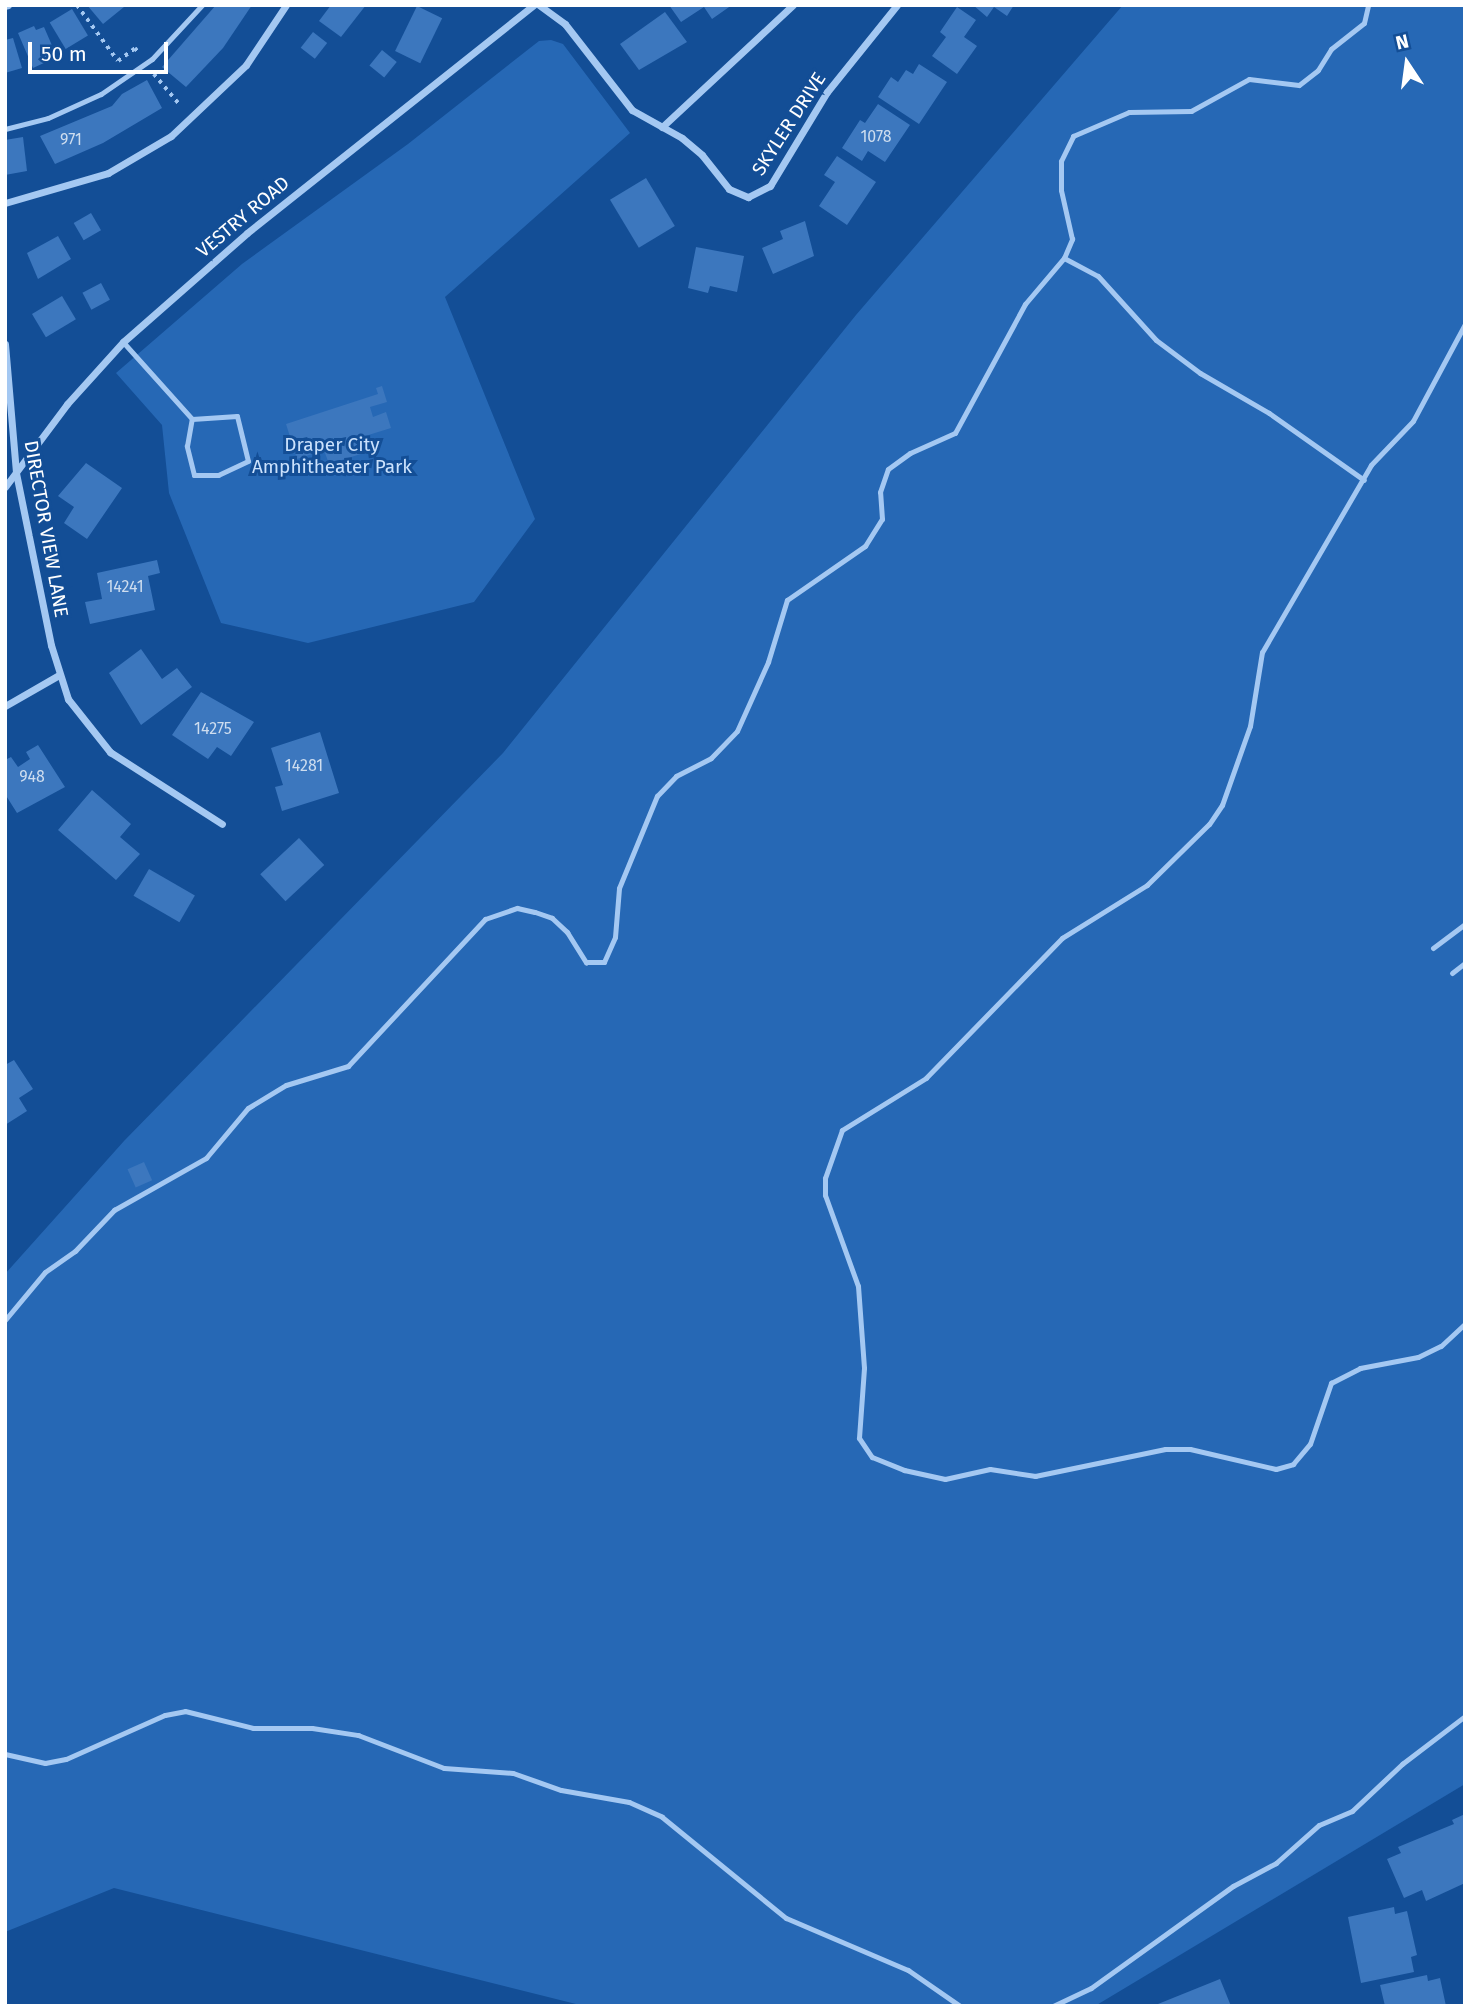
<!DOCTYPE html>
<style>
body{margin:0}
#map{position:relative;width:1470px;height:2011px;overflow:hidden;background:#134e96;font-family:"Fira Sans",sans-serif}
div>[style]{position:absolute}
[style*='--x']{left:calc(var(--x)*1px);top:calc(var(--y)*1px);width:calc(var(--w)*1px);rotate:calc(var(--a)*1deg)}
.green>*{inset:0;background:#2668b5}
.building>*{inset:0;background:#3c77be;transform-origin:0 0}
.path>*{height:3.5px;margin-top:-1.75px;transform-origin:0;background:repeating-linear-gradient(90deg,#a4c8f2 0 3.5px,transparent 0 8.5px)}
.lane>*{height:5px;margin:-2.5px;padding:0 2.5px;transform-origin:2.5px;border-radius:2.5px;background:#a4c8f2}
.street>*{height:7px;margin:-3.5px;padding:0 3.5px;transform-origin:3.5px;border-radius:3.5px;background:#a4c8f2}
span{translate:-50% -50%;white-space:nowrap;text-align:center;line-height:1.15;-webkit-text-stroke:6px #134e96;paint-order:stroke}
.number-label{font-size:16px;color:#ceddef}
.number-label span{-webkit-text-stroke-width:0}
.street-label{font-size:19px;color:#fff}
.park-label{font-size:19px;color:#cbe2fd}
.frame{position:absolute;inset:0;border:7px solid #fff;pointer-events:none}
.north{position:absolute;left:1372px;top:28px;width:70px;height:70px;-webkit-text-stroke:5px #134e96;paint-order:stroke;rotate:347deg;font-size:19px;font-weight:700;line-height:28px;text-align:center;color:#fff}
.north::after{content:'';display:block;margin:auto;width:24px;height:32px;background:#fff;clip-path:polygon(50% 0,100% 100%,50% 72%,0 100%)}
.scale{position:absolute;left:28px;top:42px;width:140px;height:32px;box-sizing:border-box;border:4px solid #fff;border-top:0;padding-left:9px;font-size:21px;line-height:24px;white-space:nowrap;color:#fff;-webkit-text-stroke:5px #134e96;paint-order:stroke}
</style>
<div id="map">
<div class="green">
<i style="clip-path:polygon(1123px 5px,1465px 5px,1465px 1784px,1095px 2006px,584px 2006px,114px 1888px,5px 1932px,5px 1274px,124px 1141px,503px 753px,856px 315px)"></i>
<i style="clip-path:polygon(551px 40px,563px 44px,630px 133px,445px 297px,535px 519px,474px 602px,308px 643px,221px 623px,169px 493px,162px 425px,116px 373px,242px 264px,408px 144px,539px 41px)"></i>
</div>
<div class="building">
<i style="clip-path:polygon(87px 5px,122px 5px,124px 7px,103px 24px)"></i>
<i style="clip-path:polygon(216px 5px,252px 5px,223px 48px,186px 87px,162px 67px)"></i>
<i style="clip-path:polygon(331px 5px,366px 5px,341px 37px,319px 21px)"></i>
<i style="clip-path:polygon(669px 5px,732px 5px,712px 19px,704px 7px,681px 22px)"></i>
<i style="clip-path:polygon(973px 5px,1014px 5px,1007px 16px,994px 7px,987px 17px)"></i>
<i style="left:417px;top:6px;width:28px;height:50px;rotate:26deg"></i>
<i style="clip-path:polygon(957px 7px,976px 20px,964px 37px,977px 46px,957px 74px,932px 56px,946px 37px,940px 32px)"></i>
<i style="left:72px;top:9px;width:31px;height:26px;rotate:59deg"></i>
<i style="clip-path:polygon(665px 12px,687px 42px,639px 70px,620px 44px)"></i>
<i style="clip-path:polygon(34px 26px,36px 30px,44px 27px,57px 57px,33px 68px,18px 33px)"></i>
<i style="left:313px;top:32px;width:18px;height:20px;rotate:38deg"></i>
<i style="clip-path:polygon(13px 38px,22px 68px,5px 73px,5px 40px)"></i>
<i style="left:382px;top:50px;width:19px;height:20px;rotate:39deg"></i>
<i style="clip-path:polygon(919px 64px,947px 82px,919px 124px,878px 97px,891px 77px,898px 82px,906px 70px,913px 74px)"></i>
<i style="clip-path:polygon(147px 80px,162px 108px,103px 143px,55px 164px,40px 136px,112px 106px,122px 94px)"></i>
<i style="clip-path:polygon(878px 104px,910px 125px,885px 162px,868px 151px,862px 161px,842px 148px,860px 120px,865px 123px)"></i>
<i style="clip-path:polygon(23px 137px,27px 171px,5px 175px,5px 140px)"></i>
<i style="clip-path:polygon(837px 156px,876px 182px,847px 225px,819px 206px,835px 182px,824px 175px)"></i>
<i style="left:646px;top:178px;width:56px;height:42px;rotate:59deg"></i>
<i style="left:91px;top:213px;width:20px;height:20px;rotate:60deg"></i>
<i style="clip-path:polygon(805px 221px,814px 256px,773px 274px,762px 248px,783px 239px,780px 231px)"></i>
<i style="clip-path:polygon(58px 236px,71px 259px,38px 279px,27px 253px)"></i>
<i style="clip-path:polygon(696px 247px,744px 256px,737px 292px,710px 286px,708px 293px,688px 288px)"></i>
<i style="left:101px;top:283px;width:19px;height:21px;rotate:62deg"></i>
<i style="left:62px;top:296px;width:27px;height:35px;rotate:59deg"></i>
<i style="clip-path:polygon(382px 386px,387px 402px,370px 407px,373px 417px,386px 412px,391px 428px,362px 437px,367px 452px,329px 464px,324px 450px,297px 459px,286px 424px,378px 394px,376px 388px)"></i>
<i style="clip-path:polygon(86px 463px,122px 488px,87px 539px,64px 523px,74px 507px,58px 496px)"></i>
<i style="clip-path:polygon(157px 560px,160px 573px,148px 576px,155px 610px,90px 624px,85px 602px,102px 599px,97px 573px)"></i>
<i style="clip-path:polygon(141px 649px,162px 679px,177px 668px,192px 687px,141px 725px,109px 673px)"></i>
<i style="clip-path:polygon(201px 692px,254px 722px,231px 756px,217px 747px,208px 759px,172px 735px)"></i>
<i style="clip-path:polygon(320px 732px,339px 793px,282px 811px,275px 787px,283px 785px,271px 748px)"></i>
<i style="clip-path:polygon(38px 745px,65px 787px,17px 813px,5px 794px,5px 760px,11px 757px,18px 767px,30px 759px,26px 752px)"></i>
<i style="clip-path:polygon(92px 790px,131px 824px,120px 837px,140px 854px,116px 880px,58px 830px)"></i>
<i style="left:299px;top:838px;width:37px;height:53px;rotate:47deg"></i>
<i style="left:149px;top:869px;width:53px;height:31px;rotate:30deg"></i>
<i style="clip-path:polygon(14px 1060px,33px 1089px,19px 1098px,27px 1111px,5px 1125px,5px 1065px)"></i>
<i style="left:144px;top:1162px;width:20px;height:18px;rotate:66deg"></i>
<i style="clip-path:polygon(1465px 1814px,1465px 1883px,1426px 1901px,1422px 1890px,1404px 1898px,1387px 1859px,1401px 1853px,1398px 1847px,1454px 1824px,1452px 1820px)"></i>
<i style="clip-path:polygon(1394px 1907px,1395px 1914px,1407px 1911px,1417px 1955px,1411px 1957px,1414px 1972px,1361px 1983px,1348px 1917px)"></i>
<i style="clip-path:polygon(1427px 1975px,1428px 1981px,1440px 1978px,1446px 2006px,1385px 2006px,1380px 1985px)"></i>
<i style="clip-path:polygon(1220px 1979px,1231px 2006px,1153px 2006px)"></i>
</div>
<div class="path">
<i style="--x:77;--y:5;--w:69;--a:53.8"></i>
<i style="--x:118;--y:61;--w:21;--a:-37"></i>
<i style="--x:135;--y:48;--w:6;--a:51"></i>
<i style="--x:154;--y:74;--w:39;--a:50"></i>
</div>
<div class="lane">
<i style="--x:5;--y:129;--w:44;--a:-14.3"></i>
<i style="--x:48;--y:118;--w:58;--a:-24.4"></i>
<i style="--x:101;--y:94;--w:62;--a:-34.5"></i>
<i style="--x:152;--y:59;--w:74;--a:-47.2"></i>
<i style="--x:1064;--y:258;--w:38;--a:28"></i>
<i style="--x:1098;--y:276;--w:86;--a:47.8"></i>
<i style="--x:1156;--y:340;--w:55;--a:36.9"></i>
<i style="--x:1200;--y:373;--w:80;--a:30.1"></i>
<i style="--x:1269;--y:413;--w:116;--a:35.2"></i>
<i style="--x:1465;--y:324;--w:110;--a:118.2"></i>
<i style="--x:1413;--y:421;--w:61;--a:133.7"></i>
<i style="--x:1371;--y:465;--w:216;--a:120.2"></i>
<i style="--x:1262;--y:652;--w:75;--a:99.2"></i>
<i style="--x:1250;--y:726;--w:84;--a:109.5"></i>
<i style="--x:1222;--y:805;--w:23;--a:124"></i>
<i style="--x:1209;--y:824;--w:87;--a:135.5"></i>
<i style="--x:1147;--y:885;--w:100;--a:148.1"></i>
<i style="--x:1062;--y:938;--w:195;--a:134.2"></i>
<i style="--x:926;--y:1078;--w:99;--a:148.2"></i>
<i style="--x:842;--y:1130;--w:51;--a:109.5"></i>
<i style="--x:825;--y:1178;--w:17;--a:90"></i>
<i style="--x:825;--y:1195;--w:97;--a:70.1"></i>
<i style="--x:858;--y:1286;--w:82;--a:85.8"></i>
<i style="--x:864;--y:1368;--w:70;--a:94.1"></i>
<i style="--x:859;--y:1438;--w:23;--a:56"></i>
<i style="--x:872;--y:1457;--w:35;--a:22"></i>
<i style="--x:904;--y:1470;--w:42;--a:12.4"></i>
<i style="--x:945;--y:1479;--w:46;--a:-12.5"></i>
<i style="--x:990;--y:1469;--w:46;--a:8.8"></i>
<i style="--x:1035;--y:1476;--w:133;--a:-11.7"></i>
<i style="--x:1165;--y:1449;--w:25;--a:0"></i>
<i style="--x:1190;--y:1449;--w:88;--a:13.1"></i>
<i style="--x:1276;--y:1469;--w:18;--a:-16"></i>
<i style="--x:1293;--y:1464;--w:26;--a:-50"></i>
<i style="--x:1310;--y:1444;--w:65;--a:-71"></i>
<i style="--x:1331;--y:1383;--w:33;--a:-27"></i>
<i style="--x:1360;--y:1368;--w:59;--a:-10.7"></i>
<i style="--x:1418;--y:1357;--w:25;--a:-26"></i>
<i style="--x:1441;--y:1346;--w:33;--a:-43"></i>
<i style="--x:123;--y:342;--w:103;--a:48.1"></i>
<i style="--x:192;--y:419;--w:45;--a:-3.8"></i>
<i style="--x:237;--y:416;--w:46;--a:76.3"></i>
<i style="--x:248;--y:461;--w:33;--a:155"></i>
<i style="--x:218;--y:475;--w:24;--a:180"></i>
<i style="--x:194;--y:475;--w:30;--a:-104"></i>
<i style="--x:187;--y:446;--w:27;--a:-80"></i>
<i style="--x:1433;--y:948;--w:40;--a:-37"></i>
<i style="--x:1452;--y:973;--w:16;--a:-38"></i>
<i style="--x:5;--y:1320;--w:62;--a:-50.2"></i>
<i style="--x:45;--y:1272;--w:37;--a:-35"></i>
<i style="--x:75;--y:1251;--w:57;--a:-46.4"></i>
<i style="--x:114;--y:1210;--w:106;--a:-29.5"></i>
<i style="--x:206;--y:1158;--w:65;--a:-50"></i>
<i style="--x:248;--y:1108;--w:44;--a:-31.2"></i>
<i style="--x:286;--y:1085;--w:65;--a:-17"></i>
<i style="--x:348;--y:1066;--w:201;--a:-47"></i>
<i style="--x:485;--y:919;--w:34;--a:-19"></i>
<i style="--x:517;--y:908;--w:18;--a:13"></i>
<i style="--x:535;--y:912;--w:18;--a:19"></i>
<i style="--x:552;--y:918;--w:21;--a:43"></i>
<i style="--x:567;--y:932;--w:36;--a:58"></i>
<i style="--x:586;--y:962;--w:18;--a:0"></i>
<i style="--x:604;--y:962;--w:27;--a:-66"></i>
<i style="--x:615;--y:937;--w:49;--a:-85.3"></i>
<i style="--x:619;--y:888;--w:100;--a:-67.6"></i>
<i style="--x:657;--y:796;--w:28;--a:-46"></i>
<i style="--x:676;--y:776;--w:39;--a:-27"></i>
<i style="--x:711;--y:758;--w:37;--a:-46"></i>
<i style="--x:737;--y:731;--w:76;--a:-65.8"></i>
<i style="--x:768;--y:662;--w:65;--a:-73"></i>
<i style="--x:787;--y:600;--w:95;--a:-34.7"></i>
<i style="--x:865;--y:546;--w:32;--a:-58"></i>
<i style="--x:882;--y:519;--w:27;--a:-94"></i>
<i style="--x:880;--y:492;--w:24;--a:-71"></i>
<i style="--x:888;--y:469;--w:27;--a:-36"></i>
<i style="--x:910;--y:453;--w:49;--a:-24"></i>
<i style="--x:955;--y:433;--w:147;--a:-61.5"></i>
<i style="--x:1025;--y:304;--w:60;--a:-49.7"></i>
<i style="--x:1064;--y:258;--w:21;--a:-67"></i>
<i style="--x:1072;--y:239;--w:50;--a:-102.7"></i>
<i style="--x:1061;--y:190;--w:29;--a:-90"></i>
<i style="--x:1061;--y:161;--w:28;--a:-64"></i>
<i style="--x:1073;--y:136;--w:61;--a:-23.2"></i>
<i style="--x:1129;--y:112;--w:62;--a:-0.9"></i>
<i style="--x:1191;--y:111;--w:66;--a:-28.9"></i>
<i style="--x:1249;--y:79;--w:50;--a:6.8"></i>
<i style="--x:1299;--y:85;--w:24;--a:-38"></i>
<i style="--x:1318;--y:70;--w:25;--a:-58"></i>
<i style="--x:1331;--y:49;--w:42;--a:-38.2"></i>
<i style="--x:1364;--y:23;--w:18;--a:-77"></i>
<i style="--x:5;--y:1754;--w:41;--a:12.7"></i>
<i style="--x:45;--y:1763;--w:21;--a:-11"></i>
<i style="--x:66;--y:1759;--w:108;--a:-24"></i>
<i style="--x:165;--y:1715;--w:20;--a:-11"></i>
<i style="--x:185;--y:1711;--w:70;--a:14"></i>
<i style="--x:253;--y:1728;--w:59;--a:0"></i>
<i style="--x:312;--y:1728;--w:47;--a:8.7"></i>
<i style="--x:358;--y:1735;--w:92;--a:21"></i>
<i style="--x:444;--y:1768;--w:69;--a:4.1"></i>
<i style="--x:513;--y:1773;--w:51;--a:19.5"></i>
<i style="--x:561;--y:1790;--w:69;--a:10"></i>
<i style="--x:629;--y:1802;--w:36;--a:24"></i>
<i style="--x:662;--y:1817;--w:160;--a:39.2"></i>
<i style="--x:786;--y:1918;--w:133;--a:23.1"></i>
<i style="--x:908;--y:1970;--w:63;--a:34.7"></i>
<i style="--x:1053;--y:2006;--w:42;--a:-25.3"></i>
<i style="--x:1091;--y:1988;--w:175;--a:-35.7"></i>
<i style="--x:1233;--y:1886;--w:49;--a:-28.1"></i>
<i style="--x:1276;--y:1863;--w:57;--a:-41.5"></i>
<i style="--x:1319;--y:1825;--w:36;--a:-23"></i>
<i style="--x:1352;--y:1811;--w:69;--a:-43.2"></i>
<i style="--x:1402;--y:1764;--w:79;--a:-37.3"></i>
</div>
<div class="street">
<i style="--x:539;--y:5;--w:32;--a:36"></i>
<i style="--x:565;--y:24;--w:109;--a:52.1"></i>
<i style="--x:632;--y:110;--w:57;--a:29.2"></i>
<i style="--x:682;--y:138;--w:26;--a:40"></i>
<i style="--x:702;--y:155;--w:43;--a:51.5"></i>
<i style="--x:729;--y:189;--w:21;--a:23"></i>
<i style="--x:748;--y:197;--w:25;--a:-27"></i>
<i style="--x:770;--y:186;--w:110;--a:-58.8"></i>
<i style="--x:827;--y:92;--w:112;--a:-51.2"></i>
<i style="--x:5;--y:6;--w:3;--a:-18"></i>
<i style="--x:662;--y:127;--w:179;--a:-43"></i>
<i style="--x:5;--y:203;--w:107;--a:-16.2"></i>
<i style="--x:108;--y:173;--w:73;--a:-30.4"></i>
<i style="--x:171;--y:136;--w:103;--a:-43.4"></i>
<i style="--x:246;--y:65;--w:72;--a:-56.3"></i>
<i style="--x:5;--y:344;--w:129;--a:85.1"></i>
<i style="--x:16;--y:473;--w:176;--a:78.5"></i>
<i style="--x:51;--y:645;--w:57;--a:72.5"></i>
<i style="--x:68;--y:699;--w:68;--a:51.6"></i>
<i style="--x:110;--y:752;--w:133;--a:32.7"></i>
<i style="--x:5;--y:487;--w:104;--a:-53.2"></i>
<i style="--x:67;--y:404;--w:84;--a:-47.9"></i>
<i style="--x:123;--y:342;--w:165;--a:-41.3"></i>
<i style="--x:247;--y:233;--w:367;--a:-38.5"></i>
<i style="--x:5;--y:706;--w:62;--a:-29.9"></i>
</div>
<div class="number-label">
<span style="left:876px;top:137px">1078</span>
<span style="left:71px;top:140px">971</span>
<span style="left:125px;top:587px">14241</span>
<span style="left:213px;top:729px">14275</span>
<span style="left:304px;top:766px">14281</span>
<span style="left:32px;top:777px">948</span>
</div>
<div class="street-label">
<span style="left:789px;top:124px;rotate:-57deg">SKYLER DRIVE</span>
<span style="left:243px;top:217px;rotate:-40deg">VESTRY ROAD</span>
<span style="left:46px;top:529px;rotate:80deg">DIRECTOR VIEW LANE</span>
</div>
<div class="park-label">
<span style="left:332px;top:456px">Draper City<br>Amphitheater Park</span>
</div>
<div class="frame"></div>
<div class="north">N</div>
<div class="scale">50 m</div>
</div>
